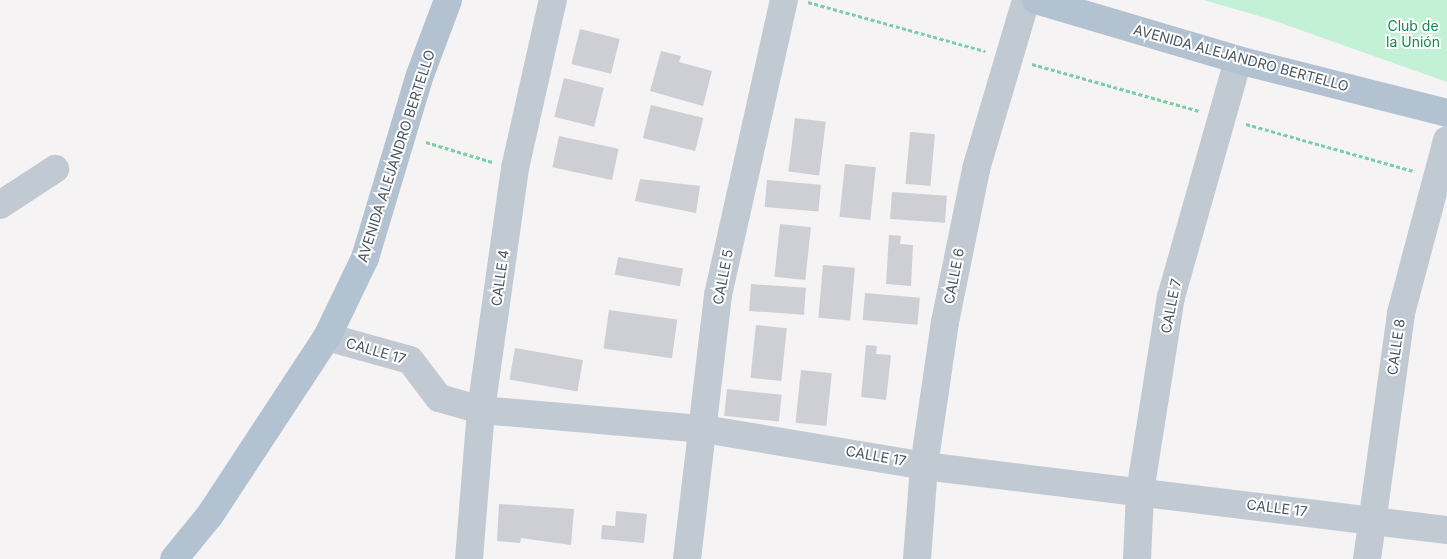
<!DOCTYPE html>
<meta charset="utf-8">
<style>
body{margin:0}
#map{position:relative;width:1447px;height:559px;overflow:hidden;background:#f5f3f3;font-family:Inter,sans-serif}
div>[style]{position:absolute}
[style*='--x']{left:calc(var(--x)*1px);top:calc(var(--y)*1px);width:calc(var(--w)*1px);rotate:calc(var(--a)*1deg)}
.green>*{inset:0;background:#c3f1d5}
.building>*{inset:0;background:#cdcfd5;transform-origin:0 0}
.path>*{height:3px;margin-top:-1.5px;transform-origin:0;background:repeating-linear-gradient(90deg,#7ad0a6 0 4px,transparent 0 6.5px)}
.minor>*{height:28px;margin:-14px;padding:0 14px;transform-origin:14px;border-radius:14px;background:#c1cad2}
.major>*{height:28px;margin:-14px;padding:0 14px;transform-origin:14px;border-radius:14px;background:#b3c2d1}
span{translate:-50% -50%;white-space:nowrap;text-align:center;line-height:1.15;-webkit-text-stroke:4px #fff;paint-order:stroke}
.park-label{font-size:14px;color:#17864f}
.street-label{font-size:14px;color:#4a5661}
</style>
<div id="map">
<div class="green">
<i style="clip-path:polygon(1204px 0,1447px 0,1447px 82px,1269px 19px)"></i>
</div>
<div class="building">
<i style="left:580px;top:29px;width:41px;height:36px;rotate:14deg"></i>
<i style="clip-path:polygon(661px 51px,681px 56px,679px 62px,712px 71px,703px 106px,650px 91px)"></i>
<i style="left:564px;top:78px;width:41px;height:40px;rotate:14deg"></i>
<i style="left:651px;top:105px;width:54px;height:34px;rotate:14deg"></i>
<i style="left:795px;top:118px;width:31px;height:54px;rotate:7deg"></i>
<i style="left:910px;top:132px;width:25px;height:52px;rotate:5deg"></i>
<i style="left:559px;top:136px;width:61px;height:32px;rotate:12deg"></i>
<i style="left:845px;top:164px;width:31px;height:53px;rotate:6deg"></i>
<i style="clip-path:polygon(640px 179px,700px 186px,696px 213px,635px 201px)"></i>
<i style="left:767px;top:180px;width:54px;height:27px;rotate:5deg"></i>
<i style="left:892px;top:192px;width:55px;height:27px;rotate:4deg"></i>
<i style="left:780px;top:224px;width:31px;height:53px;rotate:6deg"></i>
<i style="clip-path:polygon(889px 235px,901px 236px,900px 244px,913px 245px,911px 286px,886px 284px)"></i>
<i style="left:618px;top:257px;width:66px;height:18px;rotate:10deg"></i>
<i style="left:823px;top:265px;width:32px;height:53px;rotate:5deg"></i>
<i style="left:751px;top:284px;width:55px;height:27px;rotate:4deg"></i>
<i style="left:865px;top:293px;width:55px;height:27px;rotate:5deg"></i>
<i style="left:609px;top:310px;width:69px;height:39px;rotate:8deg"></i>
<i style="left:756px;top:325px;width:31px;height:53px;rotate:6deg"></i>
<i style="clip-path:polygon(866px 345px,877px 346px,876px 354px,891px 355px,886px 400px,861px 397px)"></i>
<i style="left:515px;top:348px;width:69px;height:32px;rotate:10deg"></i>
<i style="left:801px;top:370px;width:31px;height:53px;rotate:6deg"></i>
<i style="left:727px;top:389px;width:55px;height:27px;rotate:6deg"></i>
<i style="clip-path:polygon(499px 504px,574px 509px,571px 545px,521px 538px,520px 543px,497px 541px)"></i>
<i style="clip-path:polygon(616px 511px,647px 514px,644px 543px,601px 539px,602px 525px,615px 526px)"></i>
</div>
<div class="path">
<i style="--x:808;--y:2;--w:184;--a:15.5"></i>
<i style="--x:1032;--y:64;--w:173;--a:15.7"></i>
<i style="--x:1246;--y:124;--w:173;--a:15.7"></i>
<i style="--x:426;--y:142;--w:69;--a:16.9"></i>
</div>
<div class="minor">
<i style="--x:0;--y:205;--w:66;--a:-33.2"></i>
<i style="--x:327;--y:337;--w:86;--a:15.5"></i>
<i style="--x:410;--y:360;--w:48;--a:52.7"></i>
<i style="--x:439;--y:398;--w:44;--a:15.9"></i>
<i style="--x:481;--y:410;--w:224;--a:4.9"></i>
<i style="--x:704;--y:429;--w:223;--a:9.5"></i>
<i style="--x:924;--y:466;--w:527;--a:6.98"></i>
<i style="--x:469;--y:559;--w:149;--a:-85.4"></i>
<i style="--x:481;--y:410;--w:244;--a:-82"></i>
<i style="--x:515;--y:168;--w:172;--a:-77.3"></i>
<i style="--x:687;--y:559;--w:266;--a:-83.3"></i>
<i style="--x:718;--y:295;--w:302;--a:-77.4"></i>
<i style="--x:917;--y:559;--w:93;--a:-85.7"></i>
<i style="--x:924;--y:466;--w:146;--a:-81.7"></i>
<i style="--x:945;--y:322;--w:156;--a:-78.5"></i>
<i style="--x:976;--y:169;--w:176;--a:-73.5"></i>
<i style="--x:1137;--y:559;--w:67;--a:-87.4"></i>
<i style="--x:1140;--y:492;--w:197;--a:-81"></i>
<i style="--x:1171;--y:297;--w:246;--a:-74.2"></i>
<i style="--x:1367;--y:559;--w:248;--a:-82.1"></i>
<i style="--x:1401;--y:313;--w:179;--a:-75.1"></i>
</div>
<div class="major">
<i style="--x:1036;--y:0;--w:211;--a:16.5"></i>
<i style="--x:1238;--y:60;--w:216;--a:14.2"></i>
<i style="--x:174;--y:559;--w:57;--a:-50.7"></i>
<i style="--x:210;--y:515;--w:213;--a:-56.7"></i>
<i style="--x:327;--y:337;--w:88;--a:-64.3"></i>
<i style="--x:365;--y:258;--w:191;--a:-73.3"></i>
<i style="--x:420;--y:75;--w:80;--a:-69.5"></i>
</div>
<div class="park-label">
<span style="left:1413px;top:34px">Club de<br>la Unión</span>
</div>
<div class="street-label">
<span style="left:1241px;top:58px;rotate:15deg">AVENIDA ALEJANDRO BERTELLO</span>
<span style="left:396px;top:156px;rotate:-72deg">AVENIDA ALEJANDRO BERTELLO</span>
<span style="left:954px;top:276px;rotate:-79deg">CALLE 6</span>
<span style="left:723px;top:277px;rotate:-79deg">CALLE 5</span>
<span style="left:500px;top:278px;rotate:-82deg">CALLE 4</span>
<span style="left:1171px;top:306px;rotate:-79deg">CALLE 7</span>
<span style="left:1396px;top:347px;rotate:-82deg">CALLE 8</span>
<span style="left:376px;top:351px;rotate:16deg">CALLE 17</span>
<span style="left:876px;top:456px;rotate:10deg">CALLE 17</span>
<span style="left:1277px;top:508px;rotate:7deg">CALLE 17</span>
</div>
</div>
